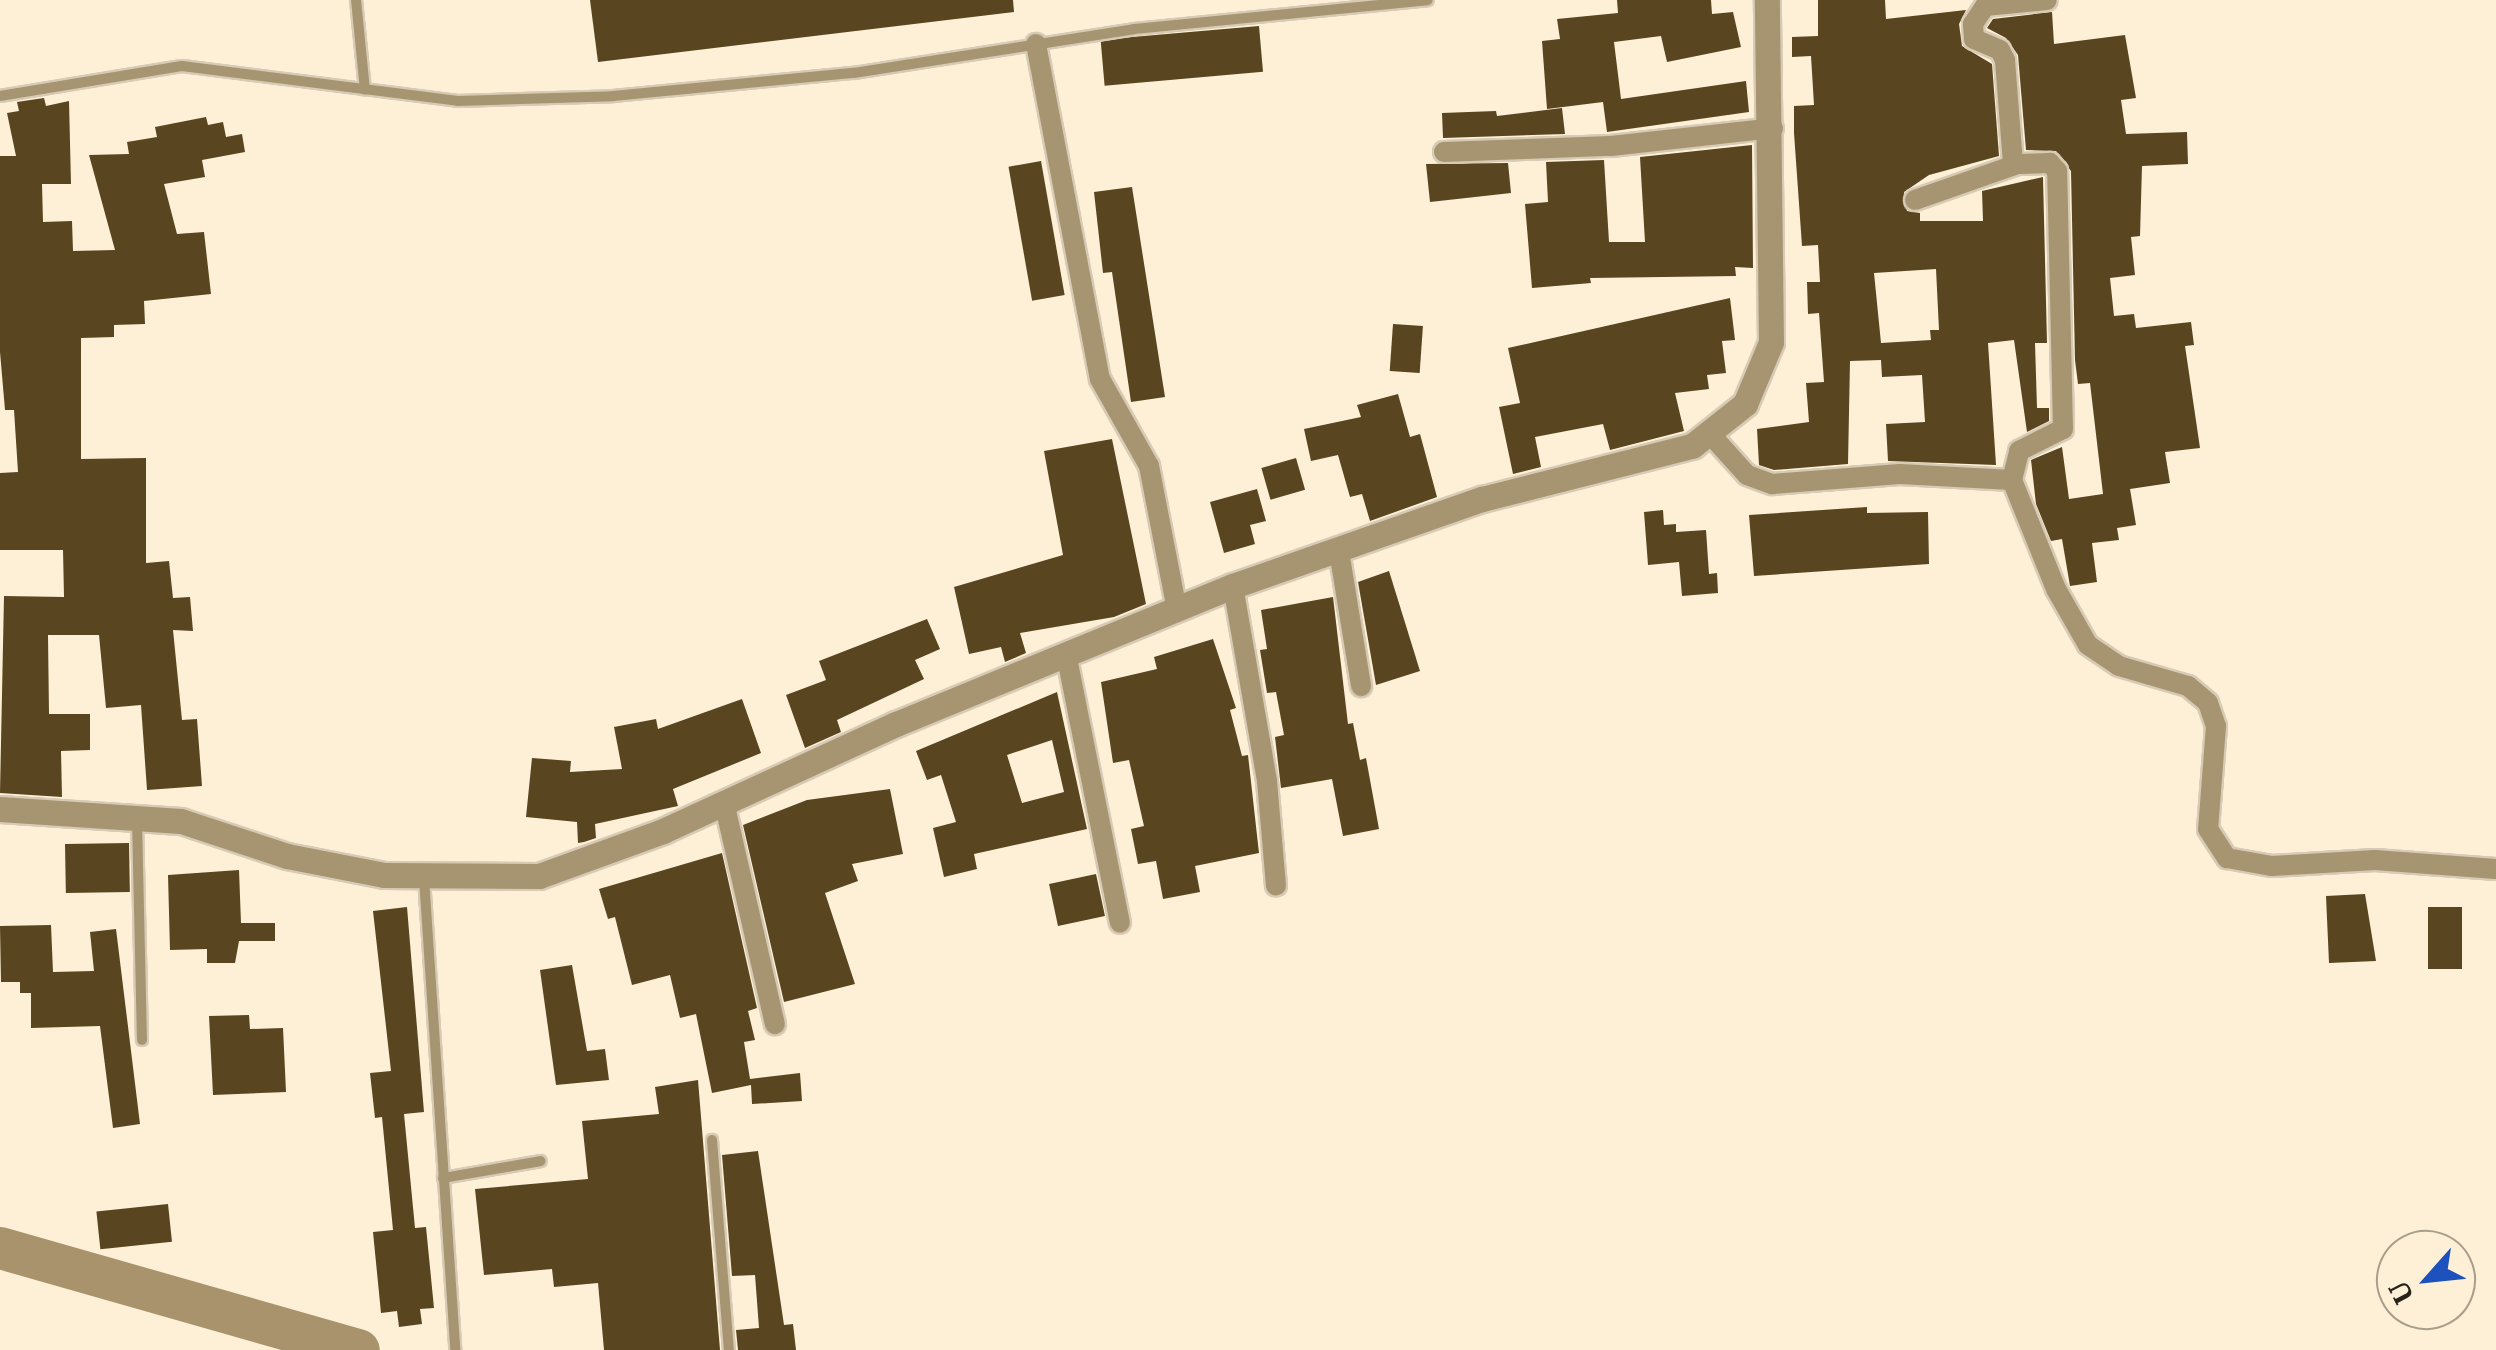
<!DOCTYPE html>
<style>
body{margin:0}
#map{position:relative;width:2496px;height:1350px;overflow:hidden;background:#fdf0d7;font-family:"IBM Plex Serif",serif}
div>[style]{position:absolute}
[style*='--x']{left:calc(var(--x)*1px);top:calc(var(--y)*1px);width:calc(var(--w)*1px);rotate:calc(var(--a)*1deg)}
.river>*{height:42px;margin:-21px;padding:0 21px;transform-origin:21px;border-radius:21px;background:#a9936c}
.building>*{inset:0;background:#59451f;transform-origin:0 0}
.roads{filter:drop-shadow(2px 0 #d7cbb5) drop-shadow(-2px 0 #d7cbb5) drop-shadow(0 2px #d7cbb5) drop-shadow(0 -2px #d7cbb5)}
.service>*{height:10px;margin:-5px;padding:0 5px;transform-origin:5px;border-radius:5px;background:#a79471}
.minor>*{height:20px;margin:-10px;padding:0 10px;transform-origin:10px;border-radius:10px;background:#a79471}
.tertiary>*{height:25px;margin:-12.5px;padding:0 12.5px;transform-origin:12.5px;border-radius:12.5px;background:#a79471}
span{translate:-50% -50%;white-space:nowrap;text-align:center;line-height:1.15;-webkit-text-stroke:10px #fdf0d7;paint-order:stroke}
.north{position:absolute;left:2376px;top:1230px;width:100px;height:100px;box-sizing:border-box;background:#fdf0d7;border:2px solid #a89e8b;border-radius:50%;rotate:243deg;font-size:28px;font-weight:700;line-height:40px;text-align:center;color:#28231a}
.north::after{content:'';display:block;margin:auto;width:35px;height:45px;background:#1d51bd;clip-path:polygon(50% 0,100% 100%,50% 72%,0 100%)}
</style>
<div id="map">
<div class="river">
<i style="--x:0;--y:1248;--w:373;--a:15.9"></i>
</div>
<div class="building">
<i style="clip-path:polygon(590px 0,1013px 0,1014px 12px,598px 62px)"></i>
<i style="clip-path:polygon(1617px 0,1711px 0,1712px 14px,1733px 12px,1741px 47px,1667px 62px,1661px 36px,1614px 42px,1621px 99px,1746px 81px,1749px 112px,1607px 132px,1603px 102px,1547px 109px,1542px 41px,1560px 39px,1557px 19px,1618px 13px)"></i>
<i style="clip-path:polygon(evenodd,1818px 0,1885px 0,1886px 19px,1966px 10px,1959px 24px,1962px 46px,1992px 64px,1999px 156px,1929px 175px,1904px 192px,1907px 211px,1920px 213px,1920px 221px,1983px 221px,1982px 191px,2043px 177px,2047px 343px,2035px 343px,2037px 408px,2049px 408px,2049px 421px,2027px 432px,2014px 340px,1988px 343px,1996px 465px,1888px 461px,1886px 424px,1925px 422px,1922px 375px,1882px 377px,1881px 360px,1850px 361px,1848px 464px,1774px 470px,1759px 465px,1757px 429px,1809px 422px,1806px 383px,1824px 382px,1819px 313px,1808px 314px,1807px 282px,1820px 282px,1818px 245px,1802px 246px,1794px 133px,1794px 106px,1814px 105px,1811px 56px,1792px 57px,1792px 37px,1818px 36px,1818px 0,1936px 269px,1939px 330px,1930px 330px,1931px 340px,1881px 343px,1874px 273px,1936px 269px)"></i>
<i style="clip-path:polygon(2052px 12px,2054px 44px,2125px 35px,2136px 98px,2121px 100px,2126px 134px,2187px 132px,2188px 164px,2142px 166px,2140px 236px,2131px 237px,2135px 275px,2110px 278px,2114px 316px,2134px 314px,2136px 328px,2191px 322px,2194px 345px,2185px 346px,2200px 448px,2165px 452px,2170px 483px,2130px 489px,2136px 525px,2117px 528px,2119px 540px,2092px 543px,2097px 582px,2070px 586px,2062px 539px,2051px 541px,2036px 504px,2031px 460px,2062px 447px,2069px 499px,2103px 494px,2090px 383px,2078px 384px,2075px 360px,2071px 171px,2056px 151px,2026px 150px,2018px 55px,2006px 38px,1987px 28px,1993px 19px)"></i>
<i style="left:1259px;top:26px;width:46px;height:159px;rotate:85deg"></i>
<i style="clip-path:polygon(44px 98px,46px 106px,69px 101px,71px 184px,42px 184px,43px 222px,72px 221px,73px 251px,115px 250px,89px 155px,129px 154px,127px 142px,157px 137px,155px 127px,206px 117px,208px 125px,223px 122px,226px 137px,242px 134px,245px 152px,202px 160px,205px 177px,164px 184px,177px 234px,204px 232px,211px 294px,144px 301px,145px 324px,114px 325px,114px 337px,81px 338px,81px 459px,146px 458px,146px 563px,169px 561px,173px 598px,190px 597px,193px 631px,173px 630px,182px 720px,197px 719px,202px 786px,147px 790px,141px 705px,106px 708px,99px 635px,48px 635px,49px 714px,90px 714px,90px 750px,61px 751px,62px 797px,0 793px,4px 596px,64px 597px,63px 550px,0 550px,0 473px,18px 472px,14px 410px,5px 410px,0 352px,0 156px,16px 156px,7px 113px,19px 111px,17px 102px)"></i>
<i style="clip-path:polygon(1562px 108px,1565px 134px,1443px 138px,1442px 113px,1496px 111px,1497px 116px)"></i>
<i style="clip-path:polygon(1752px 145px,1753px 268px,1735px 267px,1736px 276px,1590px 278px,1591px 283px,1532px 288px,1525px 204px,1548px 202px,1546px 162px,1604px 160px,1609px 242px,1645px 242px,1640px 157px)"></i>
<i style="left:1041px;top:161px;width:136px;height:33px;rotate:80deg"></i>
<i style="clip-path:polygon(1508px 163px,1511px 193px,1430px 202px,1426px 164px)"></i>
<i style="clip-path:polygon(1132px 187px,1165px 397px,1131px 402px,1112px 272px,1103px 273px,1094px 192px)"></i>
<i style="clip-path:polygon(1730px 298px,1735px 340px,1722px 341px,1726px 373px,1707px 375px,1709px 389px,1675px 393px,1684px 431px,1610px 450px,1603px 424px,1535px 437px,1541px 467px,1513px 474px,1499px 407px,1520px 403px,1508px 348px)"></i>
<i style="left:1393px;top:324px;width:30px;height:47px;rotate:4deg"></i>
<i style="clip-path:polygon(1398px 394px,1410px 437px,1420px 434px,1437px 497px,1370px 521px,1362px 494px,1350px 497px,1338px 455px,1311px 461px,1304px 429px,1361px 417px,1357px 405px)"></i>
<i style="clip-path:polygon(1112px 439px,1146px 604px,1114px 617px,1020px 633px,1026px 653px,1005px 662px,1001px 647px,969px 654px,954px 587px,1063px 555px,1044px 451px)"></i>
<i style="left:1296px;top:458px;width:33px;height:36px;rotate:74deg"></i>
<i style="clip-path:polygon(1257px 489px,1266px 521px,1250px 525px,1255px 544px,1224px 553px,1210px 502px)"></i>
<i style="clip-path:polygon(1867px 507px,1867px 513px,1928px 512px,1929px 564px,1754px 576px,1749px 515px)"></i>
<i style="clip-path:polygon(1663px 510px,1664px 525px,1676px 524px,1676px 532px,1706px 530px,1709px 574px,1717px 573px,1718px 593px,1682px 596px,1679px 562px,1648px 565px,1644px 512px)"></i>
<i style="clip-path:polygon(1389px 571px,1420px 671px,1376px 685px,1358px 582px)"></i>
<i style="clip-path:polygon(1333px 597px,1348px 724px,1353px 723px,1360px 760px,1366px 758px,1379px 829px,1343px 836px,1332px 779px,1281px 788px,1275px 737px,1284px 735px,1276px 692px,1267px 693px,1260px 650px,1267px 649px,1261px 610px)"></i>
<i style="clip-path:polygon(927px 619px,940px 649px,915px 660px,924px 679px,837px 720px,841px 732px,805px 748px,786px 695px,826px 680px,819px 661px)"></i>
<i style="clip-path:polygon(1213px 639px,1236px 708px,1230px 710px,1242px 756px,1248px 755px,1259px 853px,1195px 866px,1200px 892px,1163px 899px,1156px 861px,1138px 864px,1131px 829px,1144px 826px,1129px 760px,1113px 763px,1101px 682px,1157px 669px,1154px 657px)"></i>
<i style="clip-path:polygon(evenodd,1057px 692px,1087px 829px,974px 854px,977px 869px,944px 877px,933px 828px,956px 822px,941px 775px,927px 780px,916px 751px,1057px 692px,1052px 740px,1064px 792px,1022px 803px,1007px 755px,1052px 740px)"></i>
<i style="clip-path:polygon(742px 699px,761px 753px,673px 789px,678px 806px,595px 824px,596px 838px,584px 842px,578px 843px,577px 822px,526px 817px,532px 758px,571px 761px,570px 772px,622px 769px,614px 727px,656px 719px,658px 729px)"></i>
<i style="clip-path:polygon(890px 789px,903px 854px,852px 864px,858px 881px,825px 893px,855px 984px,784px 1002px,743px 825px,807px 800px)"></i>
<i style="left:129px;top:843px;width:49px;height:64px;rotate:89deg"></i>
<i style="clip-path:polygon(722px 853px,757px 1008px,748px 1011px,755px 1040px,744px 1042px,750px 1079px,800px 1073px,802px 1101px,752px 1104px,751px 1085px,712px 1093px,696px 1014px,680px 1018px,670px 975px,632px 985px,615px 917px,608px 919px,599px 889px)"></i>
<i style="clip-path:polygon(239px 870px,241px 923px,275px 923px,275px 941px,239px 941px,235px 963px,207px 963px,207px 949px,170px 950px,168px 875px)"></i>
<i style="left:1096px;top:874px;width:43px;height:48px;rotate:78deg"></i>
<i style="clip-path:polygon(2365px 894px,2376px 961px,2329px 963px,2326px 896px)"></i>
<i style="clip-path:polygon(407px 907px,424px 1112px,404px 1114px,415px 1228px,426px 1227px,434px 1308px,420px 1309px,422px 1324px,399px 1327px,397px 1311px,381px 1313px,373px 1232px,393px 1230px,382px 1117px,375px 1118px,370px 1073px,391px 1071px,373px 911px)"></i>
<i style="left:2428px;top:907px;width:34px;height:62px"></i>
<i style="clip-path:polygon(51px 925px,53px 972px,94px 971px,90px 932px,116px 929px,140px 1124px,113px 1128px,100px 1026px,31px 1028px,31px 993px,20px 993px,20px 982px,1px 982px,0 926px)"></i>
<i style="clip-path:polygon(572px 965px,587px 1051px,605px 1049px,609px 1080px,556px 1085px,540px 970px)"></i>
<i style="clip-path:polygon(249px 1015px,250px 1029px,283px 1028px,286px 1092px,213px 1095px,209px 1016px)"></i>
<i style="clip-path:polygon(698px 1080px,720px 1350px,604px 1350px,598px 1283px,554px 1287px,552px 1269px,484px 1275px,475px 1189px,588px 1179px,582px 1121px,659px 1114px,655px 1087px)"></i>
<i style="clip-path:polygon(758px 1151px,784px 1325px,793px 1324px,796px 1350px,738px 1350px,736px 1330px,759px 1328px,755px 1275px,732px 1276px,722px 1155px)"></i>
<i style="left:168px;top:1204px;width:38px;height:72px;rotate:84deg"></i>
</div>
<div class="roads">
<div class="service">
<i style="--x:356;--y:0;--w:90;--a:84.3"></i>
<i style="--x:0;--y:96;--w:184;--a:-9.4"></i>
<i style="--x:182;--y:66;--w:278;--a:7.2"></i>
<i style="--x:458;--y:101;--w:155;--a:-1.8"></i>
<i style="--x:613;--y:96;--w:242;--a:-5.5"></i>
<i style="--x:854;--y:73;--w:283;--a:-8.9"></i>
<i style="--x:1134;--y:29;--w:295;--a:-5.6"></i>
<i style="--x:137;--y:821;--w:219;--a:88.7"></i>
<i style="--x:424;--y:878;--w:473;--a:86.2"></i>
<i style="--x:712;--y:1140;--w:211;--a:85.4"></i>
<i style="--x:443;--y:1178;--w:99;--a:-9.8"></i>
</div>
<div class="minor">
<i style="--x:1036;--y:44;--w:341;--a:79.2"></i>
<i style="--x:1100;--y:379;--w:100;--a:60.6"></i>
<i style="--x:1149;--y:466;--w:147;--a:79"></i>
<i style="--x:1444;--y:152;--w:167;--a:-2.1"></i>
<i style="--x:1611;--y:146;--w:163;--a:-6.3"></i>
<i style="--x:1915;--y:200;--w:106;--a:-19.3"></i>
<i style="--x:1711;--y:435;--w:54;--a:48"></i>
<i style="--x:1747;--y:475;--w:27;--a:20"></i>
<i style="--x:1772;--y:484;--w:128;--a:-4.5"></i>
<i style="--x:1900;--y:474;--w:112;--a:3.1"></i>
<i style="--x:2012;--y:480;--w:118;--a:68"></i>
<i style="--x:2056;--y:589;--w:64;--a:60.3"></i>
<i style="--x:2088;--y:645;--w:37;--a:34"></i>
<i style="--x:2119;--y:666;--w:72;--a:16.2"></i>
<i style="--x:2188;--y:686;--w:26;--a:40"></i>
<i style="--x:2208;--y:703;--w:24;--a:71"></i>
<i style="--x:2216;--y:726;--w:103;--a:94.4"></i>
<i style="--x:2208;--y:829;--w:35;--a:57"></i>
<i style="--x:2227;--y:858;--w:46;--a:10.1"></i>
<i style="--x:2272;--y:866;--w:103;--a:-3.3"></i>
<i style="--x:2375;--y:860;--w:121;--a:4.3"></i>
<i style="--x:2012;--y:480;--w:30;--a:-76"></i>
<i style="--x:2019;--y:451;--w:49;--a:-26.6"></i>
<i style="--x:2063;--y:429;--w:258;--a:-91.3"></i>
<i style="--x:2057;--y:171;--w:11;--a:-131"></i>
<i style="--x:2050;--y:163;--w:37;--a:178"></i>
<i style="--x:2013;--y:164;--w:104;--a:-94.4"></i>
<i style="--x:2005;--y:60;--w:11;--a:-117"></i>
<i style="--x:2000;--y:50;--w:28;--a:-157"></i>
<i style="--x:1974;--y:39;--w:15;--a:-94"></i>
<i style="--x:1973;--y:24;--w:22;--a:-56"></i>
<i style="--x:1985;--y:6;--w:62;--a:-5.5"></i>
<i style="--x:1339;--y:551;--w:137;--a:80.7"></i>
<i style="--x:1233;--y:586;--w:198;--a:80.1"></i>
<i style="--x:1267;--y:781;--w:105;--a:85.1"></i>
<i style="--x:1066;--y:653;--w:275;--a:78.7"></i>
<i style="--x:724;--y:802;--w:228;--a:77.1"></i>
</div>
<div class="tertiary">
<i style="--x:0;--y:809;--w:181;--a:3.8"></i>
<i style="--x:181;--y:821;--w:112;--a:18.3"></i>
<i style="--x:287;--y:856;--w:99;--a:11.1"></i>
<i style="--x:384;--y:875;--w:155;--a:0.4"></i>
<i style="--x:539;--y:876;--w:132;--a:-19.9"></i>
<i style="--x:663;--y:831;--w:256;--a:-24.7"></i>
<i style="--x:896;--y:724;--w:364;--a:-22.3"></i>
<i style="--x:1233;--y:586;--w:264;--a:-19.3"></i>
<i style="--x:1482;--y:499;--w:217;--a:-14.2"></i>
<i style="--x:1692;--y:446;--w:68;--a:-38.4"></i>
<i style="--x:1745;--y:404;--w:67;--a:-67.2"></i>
<i style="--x:1771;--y:342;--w:342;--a:-90.7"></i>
</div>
</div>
<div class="north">U</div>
</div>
